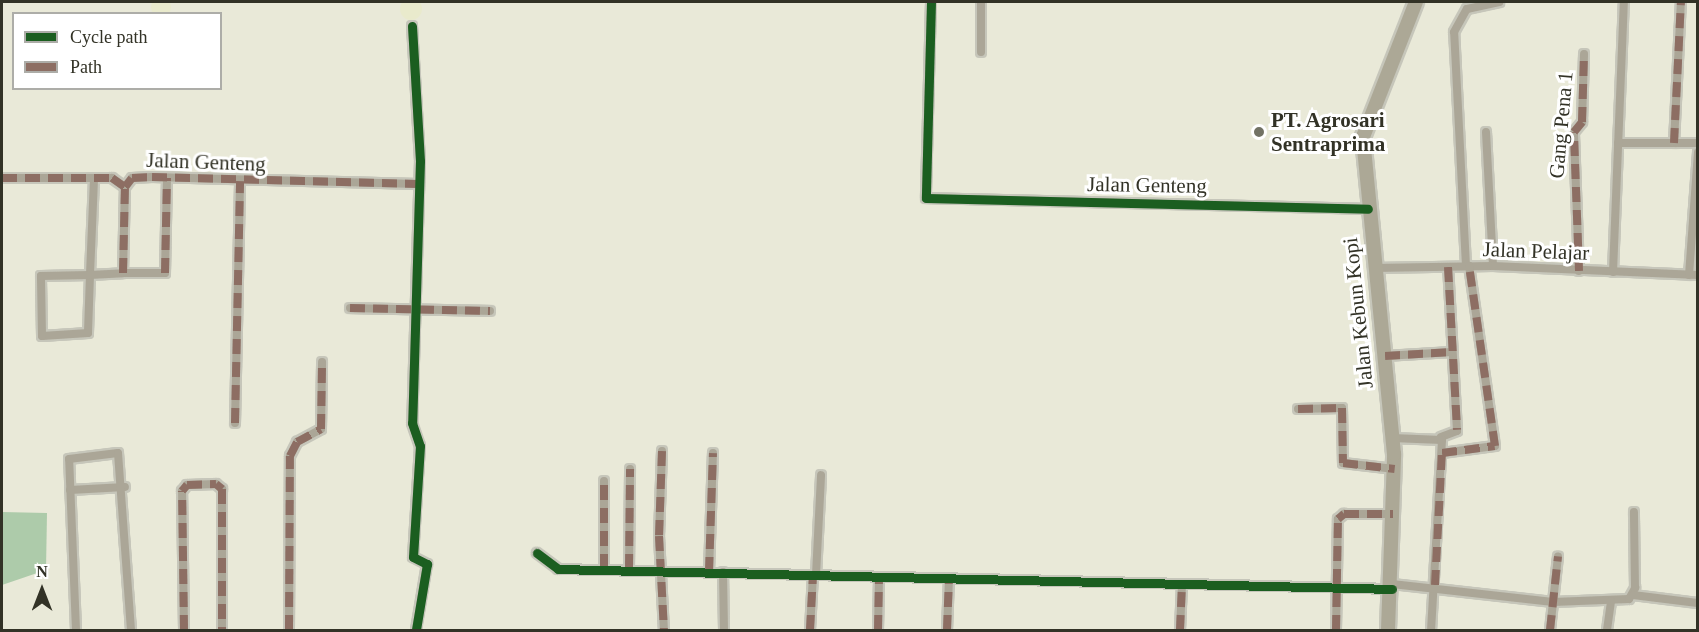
<!DOCTYPE html>
<style>
body{margin:0}
#map{position:relative;width:1699px;height:632px;overflow:hidden;background:#e9e9d8;font-family:Georgia,serif}
div>[style]{position:absolute}
[style*='--x']{left:calc(var(--x)*1px);top:calc(var(--y)*1px);width:calc(var(--w)*1px);rotate:calc(var(--a)*1deg)}
.built>*{inset:0;background:#e9eacc}
.round{border-radius:50%}
.water>*{inset:0;background:#adcbaa}
.roads{filter:drop-shadow(2px 0 #c6c6ba) drop-shadow(-2px 0 #c6c6ba) drop-shadow(0 2px #c6c6ba) drop-shadow(0 -2px #c6c6ba)}
.street>*{height:8px;margin:-4px;padding:0 4px;transform-origin:4px;border-radius:4px;background:#aba697}
.primary>*{height:14px;margin:-7px;padding:0 7px;transform-origin:7px;border-radius:7px;background:#aca896}
.quiet>*{height:8px;margin-top:-4px;transform-origin:0;background:repeating-linear-gradient(90deg,#8d6e63 0 15px,transparent 0 23px)}
.cycleway>*{height:9px;margin:-4.5px;padding:0 4.5px;transform-origin:4.5px;border-radius:4.5px;background:#1b5e20}
.dots>*{width:16px;height:16px;translate:-50% -50%;box-sizing:border-box;border:3px solid #fff;border-radius:50%}
span{translate:-50% -50%;white-space:nowrap;text-align:center;line-height:1.15;-webkit-text-stroke:6px #fff;paint-order:stroke}
.poi-label{font-size:21px;color:#323226;font-weight:700}
.left{translate:0 -50%;text-align:left}
.street-label{font-size:21px;color:#323226}
.frame{position:absolute;inset:0;border:3px solid #323226;pointer-events:none}
.legend{position:absolute;left:12px;top:12px;width:210px;height:78px;box-sizing:border-box;background:#fff;border:2px solid #adada8;margin:0;padding:8px 10px;list-style:none;font-size:18px;color:#323226}
.legend li{display:flex;align-items:center;gap:12px;height:30px}
.legend b{width:30px;border:2px solid #adada8}
.north{position:absolute;left:12px;top:560px;width:60px;height:60px;-webkit-text-stroke:4px #fff;paint-order:stroke;rotate:0deg;font-size:16px;font-weight:700;line-height:24px;text-align:center;color:#323226}
.north::after{content:'';display:block;margin:auto;width:21px;height:27px;background:#323226;clip-path:polygon(50% 0,100% 100%,50% 72%,0 100%)}
</style>
<div id="map">
<div class="built">
<i class="round" style="left:151px;top:-3px;width:20px;height:20px"></i>
<i class="round" style="left:400px;top:-2px;width:22px;height:22px"></i>
</div>
<div class="water">
<i style="clip-path:polygon(2px 512px,47px 513px,46px 570px,2px 585px)"></i>
</div>
<div class="roads">
<div class="street">
<i style="--x:931;--y:2;--w:196;--a:91.5"></i>
<i style="--x:926;--y:198;--w:442;--a:1.4"></i>
<i style="--x:981;--y:2;--w:50;--a:90"></i>
<i style="--x:412;--y:26;--w:135;--a:86.6"></i>
<i style="--x:420;--y:161;--w:262;--a:91.7"></i>
<i style="--x:412;--y:423;--w:24;--a:71"></i>
<i style="--x:420;--y:446;--w:111;--a:93.6"></i>
<i style="--x:413;--y:557;--w:16;--a:27"></i>
<i style="--x:427;--y:564;--w:67;--a:99.5"></i>
<i style="--x:1486;--y:132;--w:134;--a:87"></i>
<i style="--x:1618;--y:143;--w:80;--a:0"></i>
<i style="--x:1674;--y:143;--w:141;--a:-87.2"></i>
<i style="--x:2;--y:178;--w:110;--a:0"></i>
<i style="--x:112;--y:178;--w:16;--a:35"></i>
<i style="--x:125;--y:187;--w:11;--a:-52"></i>
<i style="--x:132;--y:178;--w:20;--a:-3"></i>
<i style="--x:152;--y:177;--w:266;--a:1.5"></i>
<i style="--x:94;--y:179;--w:96;--a:92.4"></i>
<i style="--x:90;--y:275;--w:58;--a:92"></i>
<i style="--x:88;--y:333;--w:46;--a:176.3"></i>
<i style="--x:42;--y:336;--w:60;--a:-91"></i>
<i style="--x:41;--y:276;--w:49;--a:-1.2"></i>
<i style="--x:90;--y:275;--w:33;--a:-3"></i>
<i style="--x:123;--y:273;--w:42;--a:0"></i>
<i style="--x:165;--y:273;--w:95;--a:-88.8"></i>
<i style="--x:1466;--y:266;--w:234;--a:-92.9"></i>
<i style="--x:1454;--y:32;--w:26;--a:-61"></i>
<i style="--x:1467;--y:9;--w:33;--a:-12"></i>
<i style="--x:1373;--y:268;--w:120;--a:-1"></i>
<i style="--x:1493;--y:266;--w:205;--a:2.5"></i>
<i style="--x:1579;--y:271;--w:139;--a:-92.1"></i>
<i style="--x:1574;--y:132;--w:13;--a:-51"></i>
<i style="--x:1582;--y:122;--w:68;--a:-88.3"></i>
<i style="--x:1613;--y:272;--w:270;--a:-87.7"></i>
<i style="--x:123;--y:273;--w:86;--a:-88.7"></i>
<i style="--x:1689;--y:275;--w:123;--a:-85.8"></i>
<i style="--x:350;--y:308;--w:140;--a:1.2"></i>
<i style="--x:1385;--y:356;--w:67;--a:-3.4"></i>
<i style="--x:1298;--y:409;--w:44;--a:-1.3"></i>
<i style="--x:1342;--y:408;--w:55;--a:89"></i>
<i style="--x:1343;--y:463;--w:52;--a:6.6"></i>
<i style="--x:235;--y:423;--w:242;--a:-88.8"></i>
<i style="--x:1441;--y:437;--w:17;--a:-21"></i>
<i style="--x:1457;--y:431;--w:164;--a:-93.1"></i>
<i style="--x:1392;--y:438;--w:50;--a:2.3"></i>
<i style="--x:1442;--y:440;--w:190;--a:93.3"></i>
<i style="--x:662;--y:451;--w:85;--a:92"></i>
<i style="--x:659;--y:536;--w:94;--a:87"></i>
<i style="--x:1442;--y:453;--w:53;--a:-7.5"></i>
<i style="--x:1495;--y:446;--w:182;--a:-98.2"></i>
<i style="--x:70;--y:490;--w:55;--a:-3.1"></i>
<i style="--x:537;--y:553;--w:26;--a:37"></i>
<i style="--x:558;--y:569;--w:834;--a:1.37"></i>
<i style="--x:604;--y:569;--w:88;--a:-90"></i>
<i style="--x:629;--y:569;--w:100;--a:-89.4"></i>
<i style="--x:709;--y:572;--w:119;--a:-88.1"></i>
<i style="--x:723;--y:572;--w:58;--a:89"></i>
<i style="--x:816;--y:575;--w:100;--a:-87.1"></i>
<i style="--x:1392;--y:584;--w:162;--a:6.4"></i>
<i style="--x:1553;--y:602;--w:76;--a:-2.3"></i>
<i style="--x:1629;--y:599;--w:13;--a:-61"></i>
<i style="--x:1635;--y:588;--w:76;--a:-90.8"></i>
<i style="--x:1633;--y:595;--w:65;--a:7"></i>
<i style="--x:76;--y:630;--w:171;--a:-92.3"></i>
<i style="--x:69;--y:459;--w:49;--a:-7"></i>
<i style="--x:118;--y:453;--w:177;--a:85.8"></i>
<i style="--x:184;--y:630;--w:139;--a:-90.8"></i>
<i style="--x:182;--y:491;--w:8;--a:-50"></i>
<i style="--x:187;--y:485;--w:29;--a:-2"></i>
<i style="--x:216;--y:484;--w:8;--a:40"></i>
<i style="--x:222;--y:489;--w:141;--a:90"></i>
<i style="--x:289;--y:630;--w:174;--a:-89.7"></i>
<i style="--x:290;--y:456;--w:16;--a:-63"></i>
<i style="--x:297;--y:442;--w:27;--a:-28"></i>
<i style="--x:321;--y:429;--w:67;--a:-89.1"></i>
<i style="--x:810;--y:630;--w:55;--a:-86.9"></i>
<i style="--x:878;--y:630;--w:53;--a:-88.9"></i>
<i style="--x:947;--y:630;--w:51;--a:-87.8"></i>
<i style="--x:1180;--y:630;--w:45;--a:-87.5"></i>
<i style="--x:1336;--y:630;--w:111;--a:-89"></i>
<i style="--x:1338;--y:519;--w:8;--a:-40"></i>
<i style="--x:1344;--y:514;--w:49;--a:0"></i>
<i style="--x:1550;--y:630;--w:74;--a:-83.8"></i>
<i style="--x:1607;--y:630;--w:29;--a:-82"></i>
</div>
<div class="primary">
<i style="--x:1388;--y:630;--w:176;--a:-88"></i>
<i style="--x:1394;--y:454;--w:319;--a:-95.6"></i>
<i style="--x:1363;--y:137;--w:145;--a:-68.6"></i>
</div>
</div>
<div class="quiet">
<i style="--x:1674;--y:143;--w:141;--a:-87.2"></i>
<i style="--x:2;--y:178;--w:110;--a:0"></i>
<i style="--x:112;--y:178;--w:16;--a:35"></i>
<i style="--x:125;--y:187;--w:11;--a:-52"></i>
<i style="--x:132;--y:178;--w:20;--a:-3"></i>
<i style="--x:152;--y:177;--w:266;--a:1.5"></i>
<i style="--x:1448;--y:267;--w:163;--a:86.8"></i>
<i style="--x:1579;--y:271;--w:139;--a:-92.1"></i>
<i style="--x:1574;--y:132;--w:13;--a:-51"></i>
<i style="--x:1582;--y:122;--w:68;--a:-88.3"></i>
<i style="--x:123;--y:273;--w:86;--a:-88.7"></i>
<i style="--x:165;--y:273;--w:95;--a:-88.8"></i>
<i style="--x:350;--y:308;--w:140;--a:1.2"></i>
<i style="--x:1385;--y:356;--w:67;--a:-3.4"></i>
<i style="--x:1298;--y:409;--w:44;--a:-1.3"></i>
<i style="--x:1342;--y:408;--w:55;--a:89"></i>
<i style="--x:1343;--y:463;--w:52;--a:6.6"></i>
<i style="--x:235;--y:423;--w:242;--a:-88.8"></i>
<i style="--x:662;--y:451;--w:85;--a:92"></i>
<i style="--x:659;--y:536;--w:94;--a:87"></i>
<i style="--x:604;--y:569;--w:88;--a:-90"></i>
<i style="--x:629;--y:569;--w:100;--a:-89.4"></i>
<i style="--x:709;--y:572;--w:119;--a:-88.1"></i>
<i style="--x:1435;--y:585;--w:132;--a:-87"></i>
<i style="--x:1442;--y:453;--w:53;--a:-7.5"></i>
<i style="--x:1495;--y:446;--w:182;--a:-98.2"></i>
<i style="--x:184;--y:630;--w:139;--a:-90.8"></i>
<i style="--x:182;--y:491;--w:8;--a:-50"></i>
<i style="--x:187;--y:485;--w:29;--a:-2"></i>
<i style="--x:216;--y:484;--w:8;--a:40"></i>
<i style="--x:222;--y:489;--w:141;--a:90"></i>
<i style="--x:289;--y:630;--w:174;--a:-89.7"></i>
<i style="--x:290;--y:456;--w:16;--a:-63"></i>
<i style="--x:297;--y:442;--w:27;--a:-28"></i>
<i style="--x:321;--y:429;--w:67;--a:-89.1"></i>
<i style="--x:810;--y:630;--w:55;--a:-86.9"></i>
<i style="--x:878;--y:630;--w:53;--a:-88.9"></i>
<i style="--x:947;--y:630;--w:51;--a:-87.8"></i>
<i style="--x:1180;--y:630;--w:45;--a:-87.5"></i>
<i style="--x:1336;--y:630;--w:111;--a:-89"></i>
<i style="--x:1338;--y:519;--w:8;--a:-40"></i>
<i style="--x:1344;--y:514;--w:49;--a:0"></i>
<i style="--x:1550;--y:630;--w:74;--a:-83.8"></i>
</div>
<div class="cycleway">
<i style="--x:931;--y:2;--w:196;--a:91.5"></i>
<i style="--x:926;--y:198;--w:442;--a:1.4"></i>
<i style="--x:412;--y:26;--w:135;--a:86.6"></i>
<i style="--x:420;--y:161;--w:262;--a:91.7"></i>
<i style="--x:412;--y:423;--w:24;--a:71"></i>
<i style="--x:420;--y:446;--w:111;--a:93.6"></i>
<i style="--x:413;--y:557;--w:16;--a:27"></i>
<i style="--x:427;--y:564;--w:67;--a:99.5"></i>
<i style="--x:537;--y:553;--w:26;--a:37"></i>
<i style="--x:558;--y:569;--w:834;--a:1.37"></i>
</div>
<div class="dots">
<i style="left:1259px;top:132px;background:#727264"></i>
</div>
<div class="poi-label">
<span class="left" style="left:1271px;top:132px">PT. Agrosari<br>Sentraprima</span>
</div>
<div class="street-label">
<span style="left:1561px;top:125px;rotate:-85deg">Gang Pena 1</span>
<span style="left:206px;top:162px;rotate:2deg">Jalan Genteng</span>
<span style="left:1147px;top:185px;rotate:1deg">Jalan Genteng</span>
<span style="left:1536px;top:251px;rotate:2deg">Jalan Pelajar</span>
<span style="left:1358px;top:313px;rotate:-96deg">Jalan Kebun Kopi</span>
</div>
<div class="frame"></div>
<ul class="legend">
<li><b style="height:8px;background:#1b5e20"></b>Cycle path</li>
<li><b style="height:8px;background:#8d6e63"></b>Path</li>
</ul>
<div class="north">N</div>
</div>
